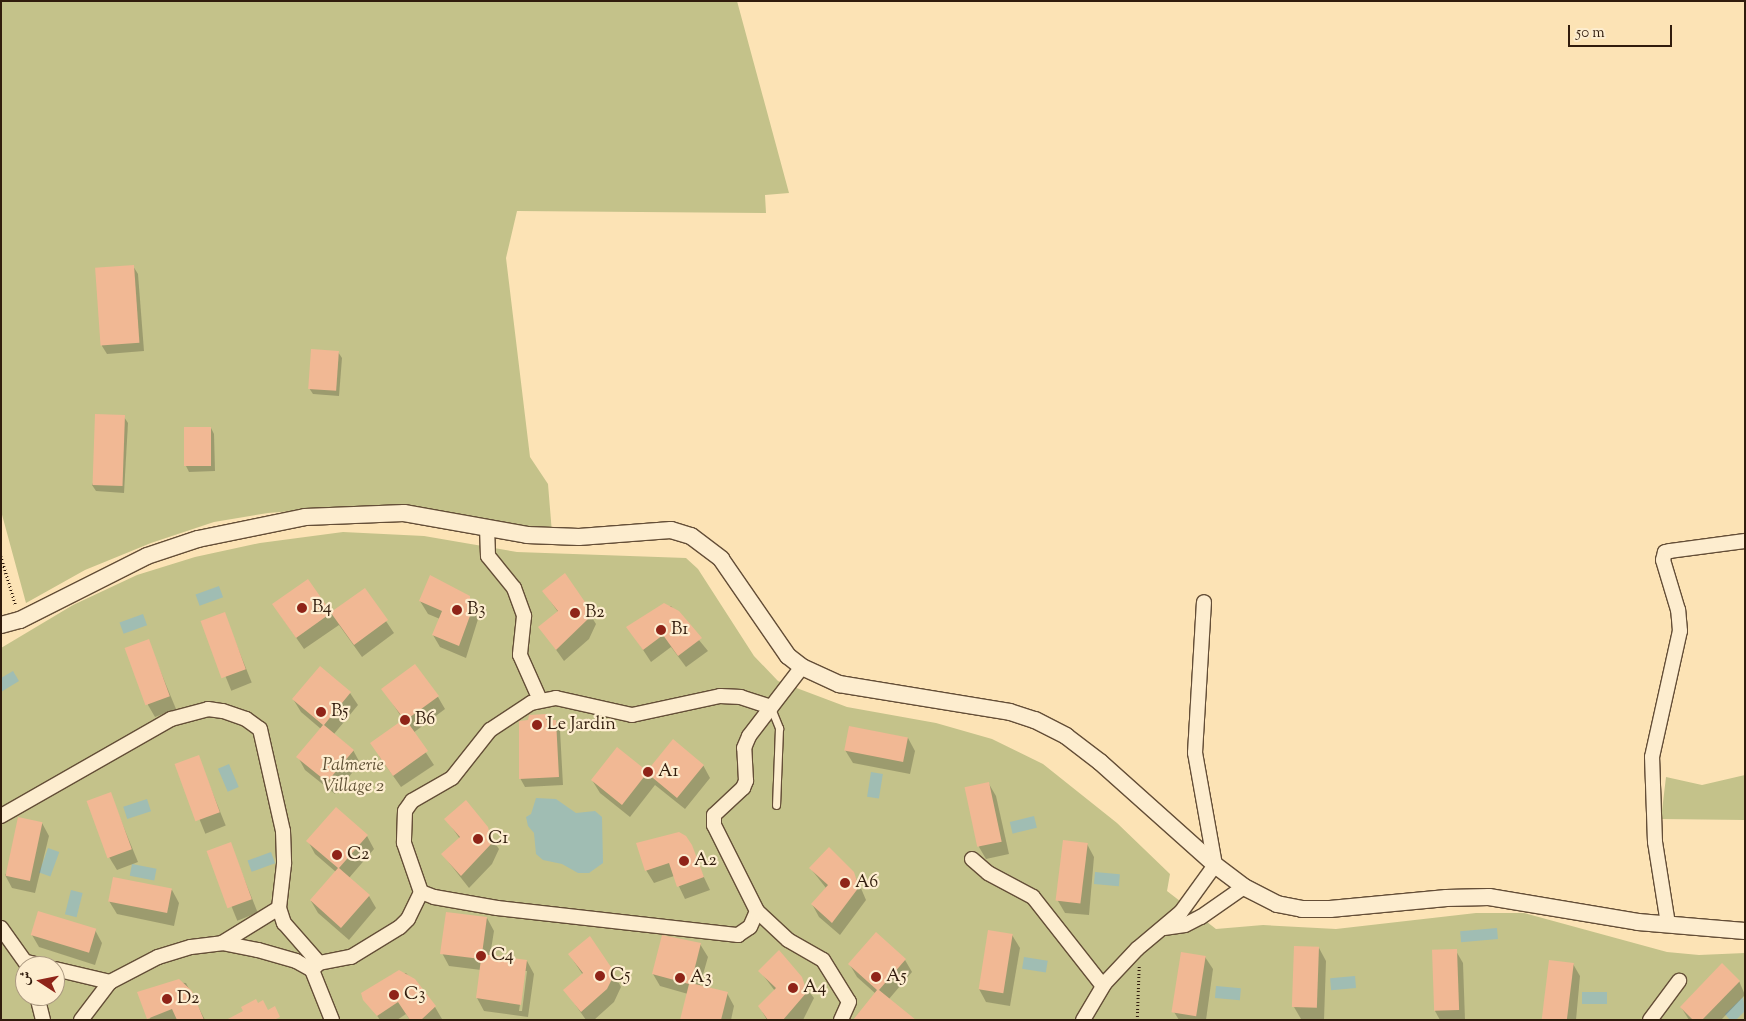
<!DOCTYPE html>
<meta charset="utf-8">
<style>
body{margin:0}
#map{position:relative;width:1746px;height:1021px;overflow:hidden;background:#fce3b5;font-family:"Sorts Mill Goudy",Amiri,serif}
div>[style]{position:absolute}
[style*='--x']{left:calc(var(--x)*1px);top:calc(var(--y)*1px);width:calc(var(--w)*1px);rotate:calc(var(--a)*1deg)}
.green>*{inset:0;background:#c4c28a}
.water>*{inset:0;background:#a0bdb3;transform-origin:0 0}
.shadow>*{inset:0;background:#0003;transform-origin:0 0}
.building>*{inset:0;background:#f1b894;transform-origin:0 0}
.path>*{height:2.5px;margin-top:-1.25px;transform-origin:0;background:repeating-linear-gradient(90deg,#311c0d 0 1px,transparent 0 3.5px)}
.roads{filter:drop-shadow(1px 0 #644e37) drop-shadow(-1px 0 #644e37) drop-shadow(0 1px #644e37) drop-shadow(0 -1px #644e37)}
.service>*{height:7px;margin:-3.5px;padding:0 3.5px;transform-origin:3.5px;border-radius:3.5px;background:#fdedcf}
.minor>*{height:14px;margin:-7px;padding:0 7px;transform-origin:7px;border-radius:7px;background:#fdedcf}
.tertiary>*{height:16px;margin:-8px;padding:0 8px;transform-origin:8px;border-radius:8px;background:#fdedcf}
.dots>*{width:14px;height:14px;translate:-50% -50%;box-sizing:border-box;border:2px solid #fdedcf;border-radius:50%}
span{translate:-50% -50%;white-space:nowrap;text-align:center;line-height:1.15;-webkit-text-stroke:4.5px #fdedcf;paint-order:stroke}
.poi-label{font-size:18px;color:#311c0d}
.left{translate:0 -50%;text-align:left}
.park-label{font-size:18px;color:#5d4e32;font-style:italic}
.frame{position:absolute;inset:0;border:2px solid #311c0d;pointer-events:none}
.north{position:absolute;left:15px;top:956px;width:50px;height:50px;box-sizing:border-box;background:#fdedcf;border:1px solid #ab9981;border-radius:50%;rotate:281deg;font-size:14px;font-weight:700;line-height:20px;text-align:center;color:#311c0d}
.north::after{content:'';display:block;margin:auto;width:18px;height:22px;background:#8f2418;clip-path:polygon(50% 0,100% 100%,50% 72%,0 100%)}
.scale{position:absolute;left:1568px;top:25px;width:104px;height:22px;box-sizing:border-box;border:2px solid #311c0d;border-top:0;padding-left:6px;font-size:15px;line-height:18px;white-space:nowrap;color:#311c0d;-webkit-text-stroke:4px #fdedcf;paint-order:stroke}
</style>
<div id="map">
<div class="green">
<i style="clip-path:polygon(1px 1px,737px 1px,789px 193px,765px 195px,766px 213px,517px 211px,506px 258px,530px 457px,548px 484px,552px 533px,445px 514px,357px 506px,268px 513px,214px 522px,151px 543px,85px 570px,26px 603px,1px 511px)"></i>
<i style="clip-path:polygon(evenodd,343px 532px,424px 536px,517px 552px,686px 558px,698px 569px,754px 656px,778px 681px,847px 707px,936px 723px,992px 739px,1043px 764px,1117px 823px,1170px 874px,1167px 891px,1216px 929px,1263px 925px,1336px 929px,1476px 913px,1524px 913px,1667px 952px,1699px 955px,1745px 953px,1745px 1020px,1px 1020px,1px 648px,73px 605px,137px 575px,195px 557px,260px 543px,343px 532px,25px 966px,55px 966px,55px 996px,25px 996px,25px 966px)"></i>
<i style="clip-path:polygon(1745px 775px,1745px 820px,1661px 819px,1666px 777px,1702px 785px)"></i>
</div>
<div class="water">
<i style="left:219px;top:586px;width:12px;height:25px;rotate:70deg"></i>
<i style="left:143px;top:614px;width:12px;height:25px;rotate:70deg"></i>
<i style="clip-path:polygon(13px 671px,19px 681px,1px 692px,1px 678px)"></i>
<i style="left:229px;top:764px;width:25px;height:12px;rotate:67deg"></i>
<i style="left:871px;top:772px;width:12px;height:25px;rotate:9deg"></i>
<i style="clip-path:polygon(536px 798px,556px 799px,576px 813px,595px 811px,602px 817px,603px 863px,589px 873px,578px 873px,562px 864px,543px 860px,536px 854px,534px 833px,528px 826px,526px 817px,531px 814px)"></i>
<i style="left:147px;top:799px;width:13px;height:25px;rotate:72deg"></i>
<i style="left:1034px;top:816px;width:12px;height:25px;rotate:76deg"></i>
<i style="left:48px;top:848px;width:12px;height:26px;rotate:20deg"></i>
<i style="left:271px;top:852px;width:12px;height:25px;rotate:70deg"></i>
<i style="left:132px;top:864px;width:25px;height:12px;rotate:11deg"></i>
<i style="left:1095px;top:872px;width:25px;height:12px;rotate:5deg"></i>
<i style="left:71px;top:890px;width:12px;height:25px;rotate:14deg"></i>
<i style="left:1497px;top:928px;width:11px;height:37px;rotate:85deg"></i>
<i style="left:1024px;top:957px;width:24px;height:12px;rotate:9deg"></i>
<i style="left:1355px;top:976px;width:12px;height:25px;rotate:85deg"></i>
<i style="left:1216px;top:986px;width:25px;height:12px;rotate:5deg"></i>
<i style="left:1582px;top:992px;width:25px;height:12px"></i>
<i style="clip-path:polygon(1743px 997px,1745px 1011px,1736px 1020px,1730px 1020px,1725px 1014px)"></i>
</div>
<div class="shadow">
<i style="clip-path:polygon(133px 266px,138px 274px,144px 351px,107px 354px,102px 346px,96px 269px)"></i>
<i style="clip-path:polygon(338px 352px,342px 358px,339px 396px,313px 394px,309px 388px)"></i>
<i style="clip-path:polygon(124px 417px,128px 423px,124px 493px,96px 491px,92px 485px)"></i>
<i style="clip-path:polygon(211px 428px,214px 434px,215px 471px,189px 472px,186px 466px)"></i>
<i style="clip-path:polygon(565px 575px,596px 624px,589px 639px,564px 661px,540px 627px,558px 612px,544px 592px)"></i>
<i style="clip-path:polygon(307px 581px,331px 614px,365px 590px,394px 633px,362px 657px,339px 625px,304px 649px,281px 616px)"></i>
<i style="clip-path:polygon(461px 592px,479px 616px,466px 658px,440px 647px,433px 635px,440px 619px,428px 614px,420px 601px)"></i>
<i style="clip-path:polygon(671px 606px,708px 651px,686px 667px,671px 647px,651px 662px,628px 627px,656px 609px)"></i>
<i style="left:224px;top:614px;width:74px;height:22px;rotate:68deg"></i>
<i style="clip-path:polygon(148px 641px,176px 709px,155px 717px,148px 705px)"></i>
<i style="clip-path:polygon(383px 689px,438px 697px,445px 709px,413px 733px,434px 765px,401px 787px,379px 756px,404px 721px)"></i>
<i style="clip-path:polygon(350px 693px,358px 705px,334px 734px,353px 750px,360px 763px,335px 794px,305px 770px,298px 757px,321px 729px,301px 712px,293px 699px)"></i>
<i style="clip-path:polygon(545px 716px,548px 722px,555px 721px,560px 730px,563px 785px,525px 787px,520px 778px)"></i>
<i style="clip-path:polygon(908px 738px,915px 751px,910px 774px,853px 763px,845px 750px)"></i>
<i style="left:198px;top:757px;width:74px;height:22px;rotate:68deg"></i>
<i style="clip-path:polygon(703px 765px,710px 778px,685px 809px,655px 785px,630px 817px,600px 793px,592px 780px)"></i>
<i style="clip-path:polygon(989px 784px,996px 796px,1009px 854px,986px 859px,979px 847px)"></i>
<i style="clip-path:polygon(110px 794px,138px 862px,117px 870px,109px 857px)"></i>
<i style="clip-path:polygon(466px 801px,499px 849px,492px 864px,469px 888px,443px 855px,460px 839px,446px 819px)"></i>
<i style="clip-path:polygon(336px 809px,367px 836px,374px 849px,349px 878px,369px 896px,376px 908px,349px 940px,318px 913px,311px 901px,336px 872px,315px 854px,308px 841px)"></i>
<i style="clip-path:polygon(42px 823px,49px 836px,35px 893px,12px 888px,5px 875px)"></i>
<i style="left:230px;top:844px;width:74px;height:22px;rotate:68deg"></i>
<i style="clip-path:polygon(1087px 844px,1094px 857px,1089px 915px,1065px 913px,1058px 901px)"></i>
<i style="clip-path:polygon(690px 848px,710px 890px,685px 899px,674px 876px,654px 883px,646px 870px)"></i>
<i style="clip-path:polygon(811px 869px,853px 873px,860px 886px,866px 900px,840px 935px,819px 917px,812px 904px,826px 888px)"></i>
<i style="clip-path:polygon(172px 890px,179px 903px,174px 926px,117px 914px,109px 901px)"></i>
<i style="clip-path:polygon(evenodd,487px 918px,494px 931px,490px 956px,527px 961px,534px 974px,528px 1017px,484px 1011px,477px 998px,481px 970px,449px 966px,442px 953px,487px 918px,525px 971px,527px 971px,522px 1011px,519px 1011px,525px 971px)"></i>
<i style="clip-path:polygon(95px 930px,102px 943px,95px 965px,39px 947px,32px 935px)"></i>
<i style="clip-path:polygon(1012px 935px,1020px 948px,1010px 1006px,986px 1002px,979px 989px)"></i>
<i style="clip-path:polygon(700px 944px,708px 957px,700px 985px,727px 993px,734px 1006px,731px 1020px,681px 1020px,688px 994px,660px 986px,653px 974px)"></i>
<i style="clip-path:polygon(1319px 948px,1326px 961px,1324px 1020px,1301px 1019px,1294px 1007px)"></i>
<i style="clip-path:polygon(1456px 951px,1463px 963px,1465px 1020px,1440px 1020px,1435px 1011px)"></i>
<i style="clip-path:polygon(778px 952px,814px 998px,803px 1020px,767px 1020px,759px 1006px,775px 991px,760px 971px)"></i>
<i style="clip-path:polygon(569px 954px,614px 974px,621px 987px,614px 1002px,594px 1020px,586px 1020px,565px 990px,583px 975px)"></i>
<i style="clip-path:polygon(1205px 957px,1213px 969px,1206px 1020px,1179px 1020px,1174px 1012px)"></i>
<i style="clip-path:polygon(905px 960px,912px 972px,889px 999px,876px 994px,857px 977px,850px 965px)"></i>
<i style="clip-path:polygon(1573px 964px,1580px 976px,1576px 1020px,1543px 1020px)"></i>
<i style="clip-path:polygon(406px 973px,435px 1007px,442px 1019px,410px 1020px,406px 1014px,397px 1020px,380px 1020px,370px 1005px,391px 975px)"></i>
<i style="clip-path:polygon(1739px 981px,1745px 995px,1721px 1020px,1689px 1020px,1681px 1007px)"></i>
<i style="clip-path:polygon(170px 982px,186px 983px,205px 1020px,149px 1020px)"></i>
</div>
<div class="building">
<i style="left:134px;top:265px;width:78px;height:39px;rotate:86deg"></i>
<i style="left:311px;top:349px;width:28px;height:40px;rotate:4deg"></i>
<i style="left:95px;top:414px;width:30px;height:71px;rotate:2deg"></i>
<i style="left:184px;top:427px;width:27px;height:39px"></i>
<i style="clip-path:polygon(565px 573px,585px 602px,589px 618px,556px 650px,538px 627px,558px 611px,542px 591px)"></i>
<i style="clip-path:polygon(430px 575px,470px 596px,471px 613px,459px 646px,432px 635px,442px 611px,419px 601px)"></i>
<i style="clip-path:polygon(308px 579px,331px 612px,365px 588px,388px 620px,354px 645px,331px 613px,296px 638px,272px 604px)"></i>
<i style="clip-path:polygon(664px 603px,679px 611px,702px 638px,678px 656px,663px 635px,643px 650px,626px 627px)"></i>
<i style="left:225px;top:612px;width:61px;height:26px;rotate:70deg"></i>
<i style="left:149px;top:639px;width:61px;height:26px;rotate:70deg"></i>
<i style="clip-path:polygon(415px 664px,439px 696px,406px 720px,428px 751px,393px 776px,370px 743px,404px 719px,381px 689px)"></i>
<i style="clip-path:polygon(320px 666px,351px 692px,324px 725px,354px 750px,327px 782px,296px 757px,323px 725px,292px 699px)"></i>
<i style="clip-path:polygon(546px 714px,546px 720px,556px 720px,559px 777px,519px 779px,519px 721px,528px 720px,529px 715px)"></i>
<i style="left:849px;top:726px;width:60px;height:25px;rotate:11deg"></i>
<i style="clip-path:polygon(673px 739px,704px 765px,677px 798px,647px 773px,622px 805px,591px 780px,617px 747px,647px 771px)"></i>
<i style="left:199px;top:755px;width:61px;height:26px;rotate:70deg"></i>
<i style="left:989px;top:782px;width:61px;height:25px;rotate:78deg"></i>
<i style="left:111px;top:792px;width:61px;height:26px;rotate:70deg"></i>
<i style="clip-path:polygon(466px 800px,488px 827px,492px 843px,461px 876px,441px 854px,460px 837px,444px 819px)"></i>
<i style="clip-path:polygon(336px 807px,368px 835px,339px 868px,370px 895px,341px 928px,310px 900px,338px 868px,306px 841px)"></i>
<i style="left:18px;top:817px;width:25px;height:60px;rotate:12deg"></i>
<i style="clip-path:polygon(679px 832px,686px 836px,692px 845px,704px 877px,677px 887px,669px 863px,645px 871px,636px 843px)"></i>
<i style="left:1063px;top:840px;width:25px;height:61px;rotate:7deg"></i>
<i style="left:231px;top:842px;width:61px;height:26px;rotate:70deg"></i>
<i style="clip-path:polygon(829px 847px,854px 872px,859px 887px,832px 923px,811px 904px,828px 885px,809px 868px)"></i>
<i style="left:113px;top:877px;width:60px;height:25px;rotate:11deg"></i>
<i style="left:38px;top:911px;width:61px;height:25px;rotate:17deg"></i>
<i style="clip-path:polygon(446px 912px,487px 917px,482px 954px,527px 960px,521px 1005px,476px 998px,481px 959px,440px 954px)"></i>
<i style="left:988px;top:930px;width:25px;height:60px;rotate:9deg"></i>
<i style="clip-path:polygon(876px 932px,906px 959px,879px 990px,916px 1020px,853px 1020px,877px 990px,848px 964px)"></i>
<i style="clip-path:polygon(662px 935px,701px 943px,691px 983px,728px 992px,721px 1020px,680px 1020px,689px 984px,652px 974px)"></i>
<i style="clip-path:polygon(590px 936px,615px 973px,607px 989px,581px 1012px,563px 990px,583px 973px,568px 954px)"></i>
<i style="left:1294px;top:946px;width:25px;height:61px;rotate:2deg"></i>
<i style="left:1457px;top:949px;width:61px;height:25px;rotate:88deg"></i>
<i style="clip-path:polygon(779px 950px,802px 977px,807px 992px,783px 1020px,768px 1020px,758px 1006px,776px 988px,758px 971px)"></i>
<i style="left:1181px;top:952px;width:25px;height:61px;rotate:9deg"></i>
<i style="left:1549px;top:960px;width:25px;height:60px;rotate:7deg"></i>
<i style="clip-path:polygon(1722px 963px,1740px 981px,1702px 1020px,1693px 1020px,1680px 1007px)"></i>
<i style="clip-path:polygon(399px 970px,415px 979px,436px 1006px,421px 1020px,410px 1020px,398px 1002px,377px 1016px,363px 1000px,361px 993px)"></i>
<i style="clip-path:polygon(179px 979px,192px 991px,204px 1020px,177px 1020px,172px 1009px,147px 1019px,137px 992px)"></i>
<i style="clip-path:polygon(256px 999px,258px 1003px,263px 1000px,268px 1010px,275px 1006px,280px 1017px,274px 1020px,226px 1020px,243px 1011px,241px 1007px)"></i>
</div>
<div class="path">
<i style="--x:1;--y:556;--w:52;--a:73.3"></i>
<i style="--x:1137;--y:1020;--w:54;--a:-87.9"></i>
</div>
<div class="roads">
<div class="service">
<i style="--x:771;--y:708;--w:22;--a:68"></i>
<i style="--x:779;--y:728;--w:77;--a:92.2"></i>
</div>
<div class="minor">
<i style="--x:487;--y:527;--w:29;--a:88"></i>
<i style="--x:488;--y:556;--w:41;--a:50.9"></i>
<i style="--x:514;--y:588;--w:30;--a:70"></i>
<i style="--x:524;--y:616;--w:39;--a:96"></i>
<i style="--x:520;--y:655;--w:49;--a:66"></i>
<i style="--x:771;--y:707;--w:32;--a:-162"></i>
<i style="--x:741;--y:697;--w:21;--a:-177"></i>
<i style="--x:720;--y:696;--w:90;--a:167.8"></i>
<i style="--x:632;--y:715;--w:78;--a:-167.4"></i>
<i style="--x:556;--y:698;--w:25;--a:169"></i>
<i style="--x:531;--y:703;--w:49;--a:146.6"></i>
<i style="--x:490;--y:730;--w:61;--a:128.4"></i>
<i style="--x:452;--y:778;--w:46;--a:150.1"></i>
<i style="--x:412;--y:801;--w:12;--a:125"></i>
<i style="--x:405;--y:811;--w:32;--a:92"></i>
<i style="--x:404;--y:843;--w:52;--a:70.9"></i>
<i style="--x:421;--y:892;--w:14;--a:21"></i>
<i style="--x:434;--y:897;--w:64;--a:9.9"></i>
<i style="--x:497;--y:908;--w:243;--a:6.4"></i>
<i style="--x:738;--y:935;--w:14;--a:-34"></i>
<i style="--x:750;--y:927;--w:17;--a:-66"></i>
<i style="--x:757;--y:911;--w:96;--a:-116.6"></i>
<i style="--x:714;--y:825;--w:10;--a:-90"></i>
<i style="--x:714;--y:815;--w:40;--a:-43"></i>
<i style="--x:743;--y:788;--w:8;--a:-67"></i>
<i style="--x:746;--y:781;--w:33;--a:-93"></i>
<i style="--x:744;--y:748;--w:13;--a:-67"></i>
<i style="--x:749;--y:736;--w:87;--a:-52.5"></i>
<i style="--x:1;--y:816;--w:196;--a:-29.7"></i>
<i style="--x:171;--y:719;--w:38;--a:-15"></i>
<i style="--x:208;--y:709;--w:15;--a:8"></i>
<i style="--x:223;--y:711;--w:24;--a:19"></i>
<i style="--x:246;--y:719;--w:17;--a:36"></i>
<i style="--x:260;--y:729;--w:105;--a:77.3"></i>
<i style="--x:283;--y:831;--w:33;--a:88"></i>
<i style="--x:284;--y:864;--w:44;--a:96.5"></i>
<i style="--x:279;--y:908;--w:16;--a:72"></i>
<i style="--x:284;--y:923;--w:53;--a:48.8"></i>
<i style="--x:319;--y:963;--w:10;--a:135"></i>
<i style="--x:312;--y:970;--w:54;--a:68.2"></i>
<i style="--x:972;--y:859;--w:21;--a:41"></i>
<i style="--x:988;--y:873;--w:51;--a:28.1"></i>
<i style="--x:1033;--y:897;--w:113;--a:51.8"></i>
<i style="--x:757;--y:911;--w:42;--a:43.1"></i>
<i style="--x:788;--y:940;--w:40;--a:29.7"></i>
<i style="--x:823;--y:960;--w:49;--a:58.2"></i>
<i style="--x:849;--y:1002;--w:20;--a:114"></i>
<i style="--x:1668;--y:924;--w:83;--a:-99"></i>
<i style="--x:1655;--y:842;--w:85;--a:-92"></i>
<i style="--x:1652;--y:757;--w:129;--a:-77.5"></i>
<i style="--x:1680;--y:631;--w:21;--a:-95"></i>
<i style="--x:1678;--y:610;--w:52;--a:-106.7"></i>
<i style="--x:1663;--y:560;--w:8;--a:-76"></i>
<i style="--x:1665;--y:552;--w:5;--a:-11"></i>
<i style="--x:1670;--y:551;--w:76;--a:-7.6"></i>
<i style="--x:1;--y:928;--w:47;--a:54.6"></i>
<i style="--x:1164;--y:928;--w:21;--a:-8"></i>
<i style="--x:1185;--y:925;--w:18;--a:-27"></i>
<i style="--x:1201;--y:917;--w:52;--a:-34.9"></i>
<i style="--x:222;--y:943;--w:67;--a:-31.6"></i>
<i style="--x:27;--y:962;--w:16;--a:14"></i>
<i style="--x:319;--y:963;--w:33;--a:-11"></i>
<i style="--x:351;--y:957;--w:57;--a:-31.5"></i>
<i style="--x:400;--y:927;--w:11;--a:-45"></i>
<i style="--x:408;--y:919;--w:30;--a:-64"></i>
<i style="--x:55;--y:969;--w:57;--a:13.3"></i>
<i style="--x:37;--y:996;--w:25;--a:76"></i>
<i style="--x:81;--y:1020;--w:48;--a:-52.7"></i>
<i style="--x:110;--y:982;--w:54;--a:-27.5"></i>
<i style="--x:158;--y:957;--w:34;--a:-17"></i>
<i style="--x:191;--y:947;--w:31;--a:-7"></i>
<i style="--x:222;--y:943;--w:37;--a:11"></i>
<i style="--x:258;--y:950;--w:40;--a:16"></i>
<i style="--x:296;--y:961;--w:18;--a:29"></i>
<i style="--x:1083;--y:1020;--w:43;--a:-59.3"></i>
<i style="--x:1105;--y:983;--w:47;--a:-46.7"></i>
<i style="--x:1137;--y:949;--w:57;--a:-40.1"></i>
<i style="--x:1181;--y:912;--w:58;--a:-54.1"></i>
<i style="--x:1215;--y:865;--w:114;--a:-100.1"></i>
<i style="--x:1195;--y:753;--w:151;--a:-86.6"></i>
<i style="--x:1650;--y:1020;--w:49;--a:-53.4"></i>
</div>
<div class="tertiary">
<i style="--x:1;--y:625;--w:20;--a:-15"></i>
<i style="--x:20;--y:620;--w:142;--a:-26.7"></i>
<i style="--x:147;--y:556;--w:54;--a:-18.4"></i>
<i style="--x:198;--y:539;--w:109;--a:-11.6"></i>
<i style="--x:305;--y:517;--w:99;--a:-2.3"></i>
<i style="--x:404;--y:513;--w:125;--a:10.1"></i>
<i style="--x:527;--y:535;--w:52;--a:2.2"></i>
<i style="--x:579;--y:537;--w:92;--a:-4.4"></i>
<i style="--x:671;--y:530;--w:21;--a:17"></i>
<i style="--x:691;--y:536;--w:38;--a:37"></i>
<i style="--x:721;--y:559;--w:118;--a:55.4"></i>
<i style="--x:788;--y:656;--w:18;--a:38"></i>
<i style="--x:802;--y:667;--w:41;--a:24.7"></i>
<i style="--x:839;--y:684;--w:173;--a:9.3"></i>
<i style="--x:1010;--y:712;--w:26;--a:18"></i>
<i style="--x:1035;--y:720;--w:35;--a:27"></i>
<i style="--x:1066;--y:736;--w:43;--a:37.4"></i>
<i style="--x:1100;--y:762;--w:154;--a:41.8"></i>
<i style="--x:1215;--y:865;--w:36;--a:37"></i>
<i style="--x:1244;--y:887;--w:37;--a:27"></i>
<i style="--x:1277;--y:904;--w:25;--a:11"></i>
<i style="--x:1302;--y:909;--w:28;--a:0"></i>
<i style="--x:1330;--y:909;--w:117;--a:-5.4"></i>
<i style="--x:1446;--y:898;--w:43;--a:-1.3"></i>
<i style="--x:1489;--y:897;--w:151;--a:9.5"></i>
<i style="--x:1638;--y:922;--w:107;--a:4.8"></i>
</div>
</div>
<div class="dots">
<i style="left:302px;top:608px;background:#8f2418"></i>
<i style="left:457px;top:610px;background:#8f2418"></i>
<i style="left:575px;top:613px;background:#8f2418"></i>
<i style="left:661px;top:630px;background:#8f2418"></i>
<i style="left:321px;top:712px;background:#8f2418"></i>
<i style="left:405px;top:720px;background:#8f2418"></i>
<i style="left:537px;top:725px;background:#8f2418"></i>
<i style="left:648px;top:772px;background:#8f2418"></i>
<i style="left:478px;top:839px;background:#8f2418"></i>
<i style="left:337px;top:855px;background:#8f2418"></i>
<i style="left:684px;top:861px;background:#8f2418"></i>
<i style="left:845px;top:883px;background:#8f2418"></i>
<i style="left:481px;top:956px;background:#8f2418"></i>
<i style="left:600px;top:976px;background:#8f2418"></i>
<i style="left:876px;top:977px;background:#8f2418"></i>
<i style="left:680px;top:978px;background:#8f2418"></i>
<i style="left:793px;top:988px;background:#8f2418"></i>
<i style="left:394px;top:995px;background:#8f2418"></i>
<i style="left:167px;top:999px;background:#8f2418"></i>
</div>
<div class="poi-label">
<span class="left" style="left:312px;top:608px">B4</span>
<span class="left" style="left:467px;top:610px">B3</span>
<span class="left" style="left:585px;top:613px">B2</span>
<span class="left" style="left:671px;top:630px">B1</span>
<span class="left" style="left:331px;top:712px">B5</span>
<span class="left" style="left:415px;top:720px">B6</span>
<span class="left" style="left:547px;top:725px">Le Jardin</span>
<span class="left" style="left:658px;top:772px">A1</span>
<span class="left" style="left:488px;top:839px">C1</span>
<span class="left" style="left:347px;top:855px">C2</span>
<span class="left" style="left:694px;top:861px">A2</span>
<span class="left" style="left:855px;top:883px">A6</span>
<span class="left" style="left:491px;top:956px">C4</span>
<span class="left" style="left:610px;top:976px">C5</span>
<span class="left" style="left:886px;top:977px">A5</span>
<span class="left" style="left:690px;top:978px">A3</span>
<span class="left" style="left:803px;top:988px">A4</span>
<span class="left" style="left:404px;top:995px">C3</span>
<span class="left" style="left:177px;top:999px">D2</span>
</div>
<div class="park-label">
<span style="left:353px;top:777px">Palmerie<br>Village 2</span>
</div>
<div class="frame"></div>
<div class="north">ش</div>
<div class="scale">50 m</div>
</div>
